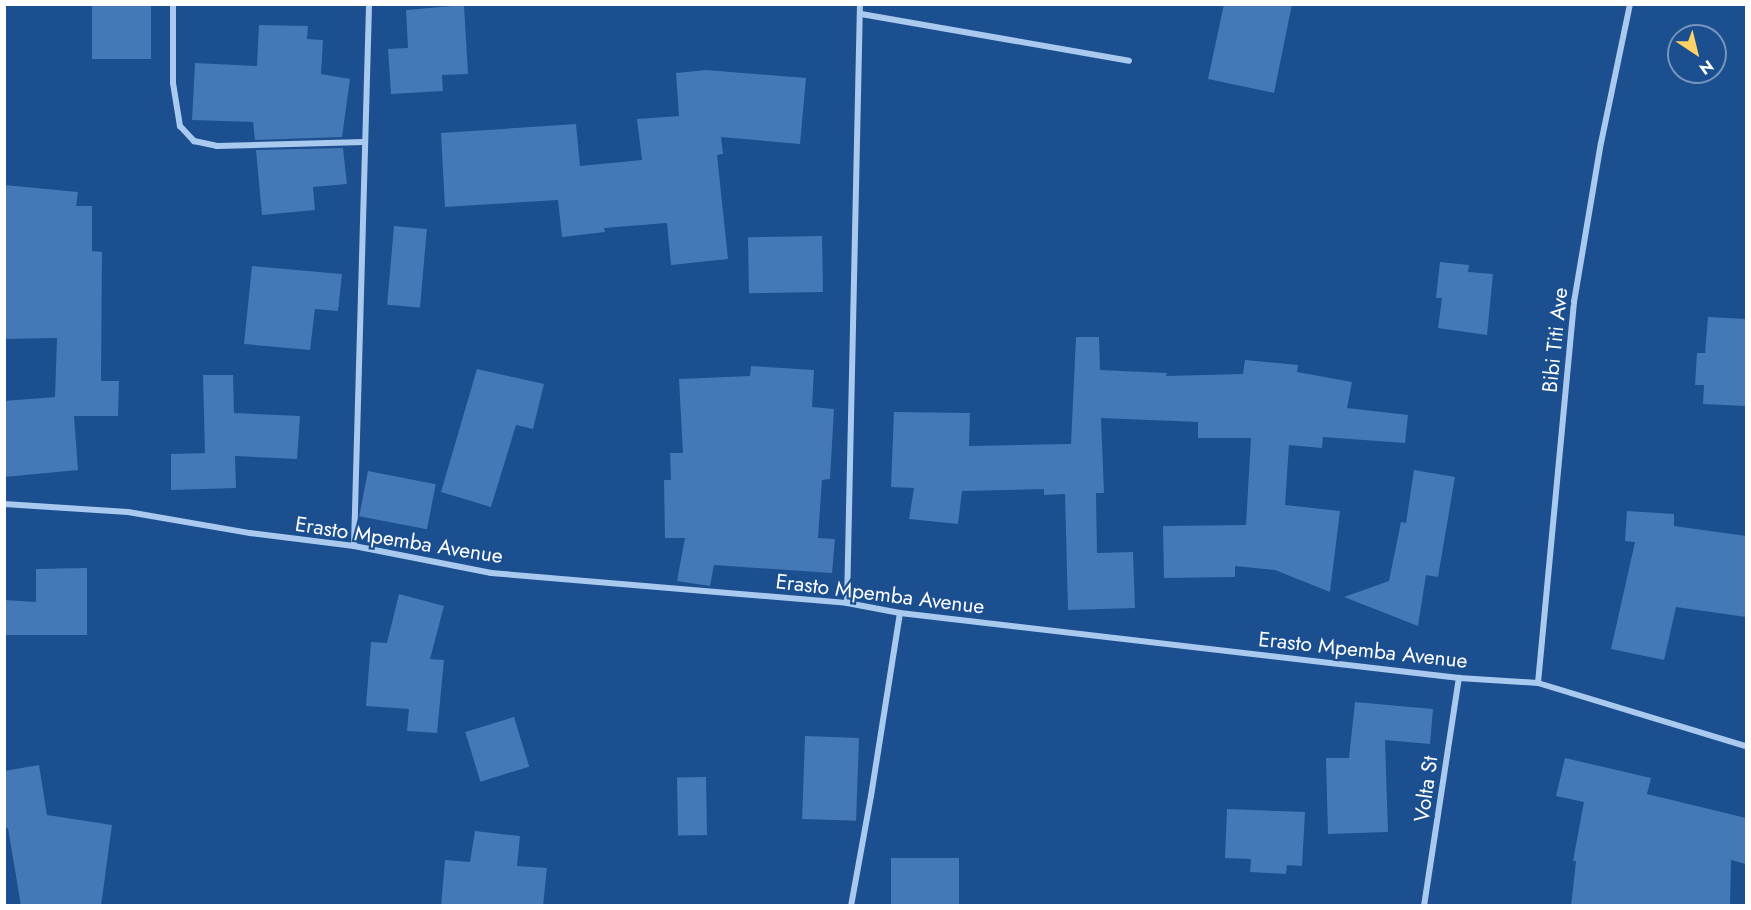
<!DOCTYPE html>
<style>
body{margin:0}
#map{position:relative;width:1751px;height:910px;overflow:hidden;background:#1b4f8f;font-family:Jost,sans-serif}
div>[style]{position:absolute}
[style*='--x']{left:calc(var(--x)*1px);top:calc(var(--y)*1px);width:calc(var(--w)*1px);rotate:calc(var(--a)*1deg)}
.building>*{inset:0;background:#4478b7;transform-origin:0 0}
.street>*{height:6px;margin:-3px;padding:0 3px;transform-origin:3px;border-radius:3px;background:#a9c9ee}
span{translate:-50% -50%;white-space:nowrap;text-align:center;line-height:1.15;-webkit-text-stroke:4.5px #1b4f8f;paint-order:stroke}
.street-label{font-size:21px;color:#fff}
.frame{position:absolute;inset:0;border:6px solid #fff;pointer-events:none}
.north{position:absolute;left:1667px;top:24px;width:60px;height:60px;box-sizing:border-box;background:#1b4f8f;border:2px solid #7695bc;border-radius:50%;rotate:145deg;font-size:16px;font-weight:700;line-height:24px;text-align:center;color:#fff}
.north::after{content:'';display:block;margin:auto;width:21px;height:27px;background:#ffd166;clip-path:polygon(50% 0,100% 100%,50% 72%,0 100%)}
</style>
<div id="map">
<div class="building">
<i style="left:92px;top:4px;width:59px;height:55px"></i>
<i style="clip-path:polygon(1224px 4px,1292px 4px,1274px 93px,1208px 79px)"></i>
<i style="clip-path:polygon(464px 5px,468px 74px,442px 75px,443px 91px,391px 94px,388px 49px,408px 48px,406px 10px)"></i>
<i style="clip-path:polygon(259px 25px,308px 26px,307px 39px,323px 40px,321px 74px,350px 79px,342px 137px,255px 140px,253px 122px,192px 120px,195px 63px,257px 66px)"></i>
<i style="clip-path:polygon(706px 70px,806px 78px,800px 144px,721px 137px,723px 154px,717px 155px,728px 259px,671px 265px,667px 223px,604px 228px,605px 232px,562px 237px,558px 200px,445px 207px,441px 133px,576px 124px,580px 166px,642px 160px,637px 119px,679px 116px,676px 73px)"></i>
<i style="clip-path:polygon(343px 148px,347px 184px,313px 187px,315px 210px,262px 215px,256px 150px)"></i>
<i style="clip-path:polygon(4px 185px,78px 192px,76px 206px,92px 206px,92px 251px,102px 252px,101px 381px,119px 381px,118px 416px,74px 416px,78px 470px,4px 477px,4px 401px,55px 397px,57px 338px,4px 339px)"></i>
<i style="left:394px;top:226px;width:33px;height:79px;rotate:5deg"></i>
<i style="left:822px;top:236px;width:56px;height:74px;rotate:89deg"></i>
<i style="clip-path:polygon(1440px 262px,1469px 265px,1468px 272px,1493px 274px,1487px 335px,1438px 328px,1442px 298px,1436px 298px)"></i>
<i style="clip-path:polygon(252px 266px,342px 274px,338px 311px,315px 309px,310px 350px,244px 344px)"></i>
<i style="clip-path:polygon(1708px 317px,1746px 319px,1746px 406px,1703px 404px,1704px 385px,1695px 385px,1697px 353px,1705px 353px)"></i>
<i style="clip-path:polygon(1076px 337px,1099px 337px,1100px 370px,1167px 373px,1166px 376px,1243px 374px,1245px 360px,1298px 365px,1297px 372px,1352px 382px,1347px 408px,1408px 415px,1405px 443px,1323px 437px,1322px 448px,1289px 445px,1285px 505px,1340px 511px,1330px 592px,1275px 570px,1235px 566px,1235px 577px,1164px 578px,1163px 526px,1246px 525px,1251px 438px,1198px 438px,1198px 422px,1101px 418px,1104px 493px,1096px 493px,1097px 553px,1133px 552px,1135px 608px,1068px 610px,1065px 494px,1044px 495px,1044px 489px,962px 491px,958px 524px,909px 519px,914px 488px,891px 487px,894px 412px,970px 413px,969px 446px,1071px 444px)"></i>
<i style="clip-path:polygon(751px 366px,814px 370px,812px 407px,834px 409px,830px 479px,822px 480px,818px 538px,835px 539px,832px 573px,714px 565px,710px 586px,677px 581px,685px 538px,665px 538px,664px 480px,671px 480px,670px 453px,683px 453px,679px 379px,750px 376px)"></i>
<i style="clip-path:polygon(477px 369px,544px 384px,533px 429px,516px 425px,491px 507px,441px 492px)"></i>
<i style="clip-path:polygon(203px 375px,233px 375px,234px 413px,300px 416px,297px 459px,235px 456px,236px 488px,171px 490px,171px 454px,205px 453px)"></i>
<i style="clip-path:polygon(1414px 470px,1455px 477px,1438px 577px,1426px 575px,1418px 626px,1344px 597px,1389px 581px,1401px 522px,1406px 523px)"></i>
<i style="left:368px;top:471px;width:69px;height:46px;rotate:11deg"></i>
<i style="clip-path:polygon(1627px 511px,1674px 514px,1674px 526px,1746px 536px,1746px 617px,1676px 607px,1664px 660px,1611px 649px,1635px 542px,1625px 541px)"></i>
<i style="clip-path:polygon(87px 568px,87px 635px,4px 635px,4px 600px,36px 602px,36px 569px)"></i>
<i style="clip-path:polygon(399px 594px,444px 606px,430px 659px,444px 660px,437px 733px,407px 731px,409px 709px,366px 706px,371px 642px,387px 643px)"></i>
<i style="clip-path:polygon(1355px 702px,1433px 709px,1430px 744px,1385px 740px,1388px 832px,1328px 834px,1326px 758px,1349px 758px)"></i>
<i style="left:514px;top:717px;width:52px;height:51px;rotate:73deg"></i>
<i style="left:805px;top:736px;width:54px;height:83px;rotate:2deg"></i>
<i style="clip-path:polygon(1565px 758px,1651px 778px,1647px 794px,1746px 818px,1746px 864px,1731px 860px,1730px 906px,1571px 906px,1576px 861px,1573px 861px,1584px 802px,1556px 796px)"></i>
<i style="clip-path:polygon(39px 765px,47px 815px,112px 825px,101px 906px,21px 906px,8px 828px,4px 829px,4px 771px)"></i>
<i style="left:706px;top:777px;width:58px;height:29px;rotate:89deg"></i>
<i style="clip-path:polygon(1227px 809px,1305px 812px,1302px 866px,1287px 865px,1286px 874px,1250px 872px,1251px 859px,1225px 858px)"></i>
<i style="clip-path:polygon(475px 831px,520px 836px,517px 866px,547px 868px,543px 906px,441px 906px,445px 860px,470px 862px)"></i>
<i style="left:891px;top:858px;width:68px;height:48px"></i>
</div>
<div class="street">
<i style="--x:173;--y:4;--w:79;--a:90"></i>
<i style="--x:173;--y:83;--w:44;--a:80.8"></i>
<i style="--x:180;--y:126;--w:21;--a:47"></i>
<i style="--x:194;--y:141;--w:24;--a:12"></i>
<i style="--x:217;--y:146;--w:147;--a:-1.6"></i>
<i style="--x:861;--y:14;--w:272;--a:9.9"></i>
<i style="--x:4;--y:504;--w:124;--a:3.7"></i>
<i style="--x:128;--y:512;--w:124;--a:9.8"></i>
<i style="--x:250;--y:533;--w:105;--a:7.1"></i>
<i style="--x:354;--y:546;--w:140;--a:11.1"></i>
<i style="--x:491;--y:573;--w:357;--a:4.8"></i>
<i style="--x:847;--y:603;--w:54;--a:10.7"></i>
<i style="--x:900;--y:613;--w:563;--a:6.63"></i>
<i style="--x:1459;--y:678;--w:79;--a:3.6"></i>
<i style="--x:1538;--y:683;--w:217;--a:16.9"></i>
<i style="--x:354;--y:546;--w:542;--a:-88.41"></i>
<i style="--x:847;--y:603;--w:599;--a:-88.76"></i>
<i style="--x:1538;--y:683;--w:383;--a:-84.6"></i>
<i style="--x:1574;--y:302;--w:161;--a:-80.4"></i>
<i style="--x:1601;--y:143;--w:142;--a:-78.2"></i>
<i style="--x:851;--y:906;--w:112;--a:-79.7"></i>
<i style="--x:871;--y:796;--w:185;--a:-81"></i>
<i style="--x:1424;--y:906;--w:231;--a:-81.3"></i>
</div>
<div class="street-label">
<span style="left:1555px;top:340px;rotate:-84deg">Bibi Titi Ave</span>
<span style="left:399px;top:540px;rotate:9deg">Erasto Mpemba Avenue</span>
<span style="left:880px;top:594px;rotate:7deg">Erasto Mpemba Avenue</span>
<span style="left:1363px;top:650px;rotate:6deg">Erasto Mpemba Avenue</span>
<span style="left:1426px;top:789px;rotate:-82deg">Volta St</span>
</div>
<div class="frame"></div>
<div class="north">N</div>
</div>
